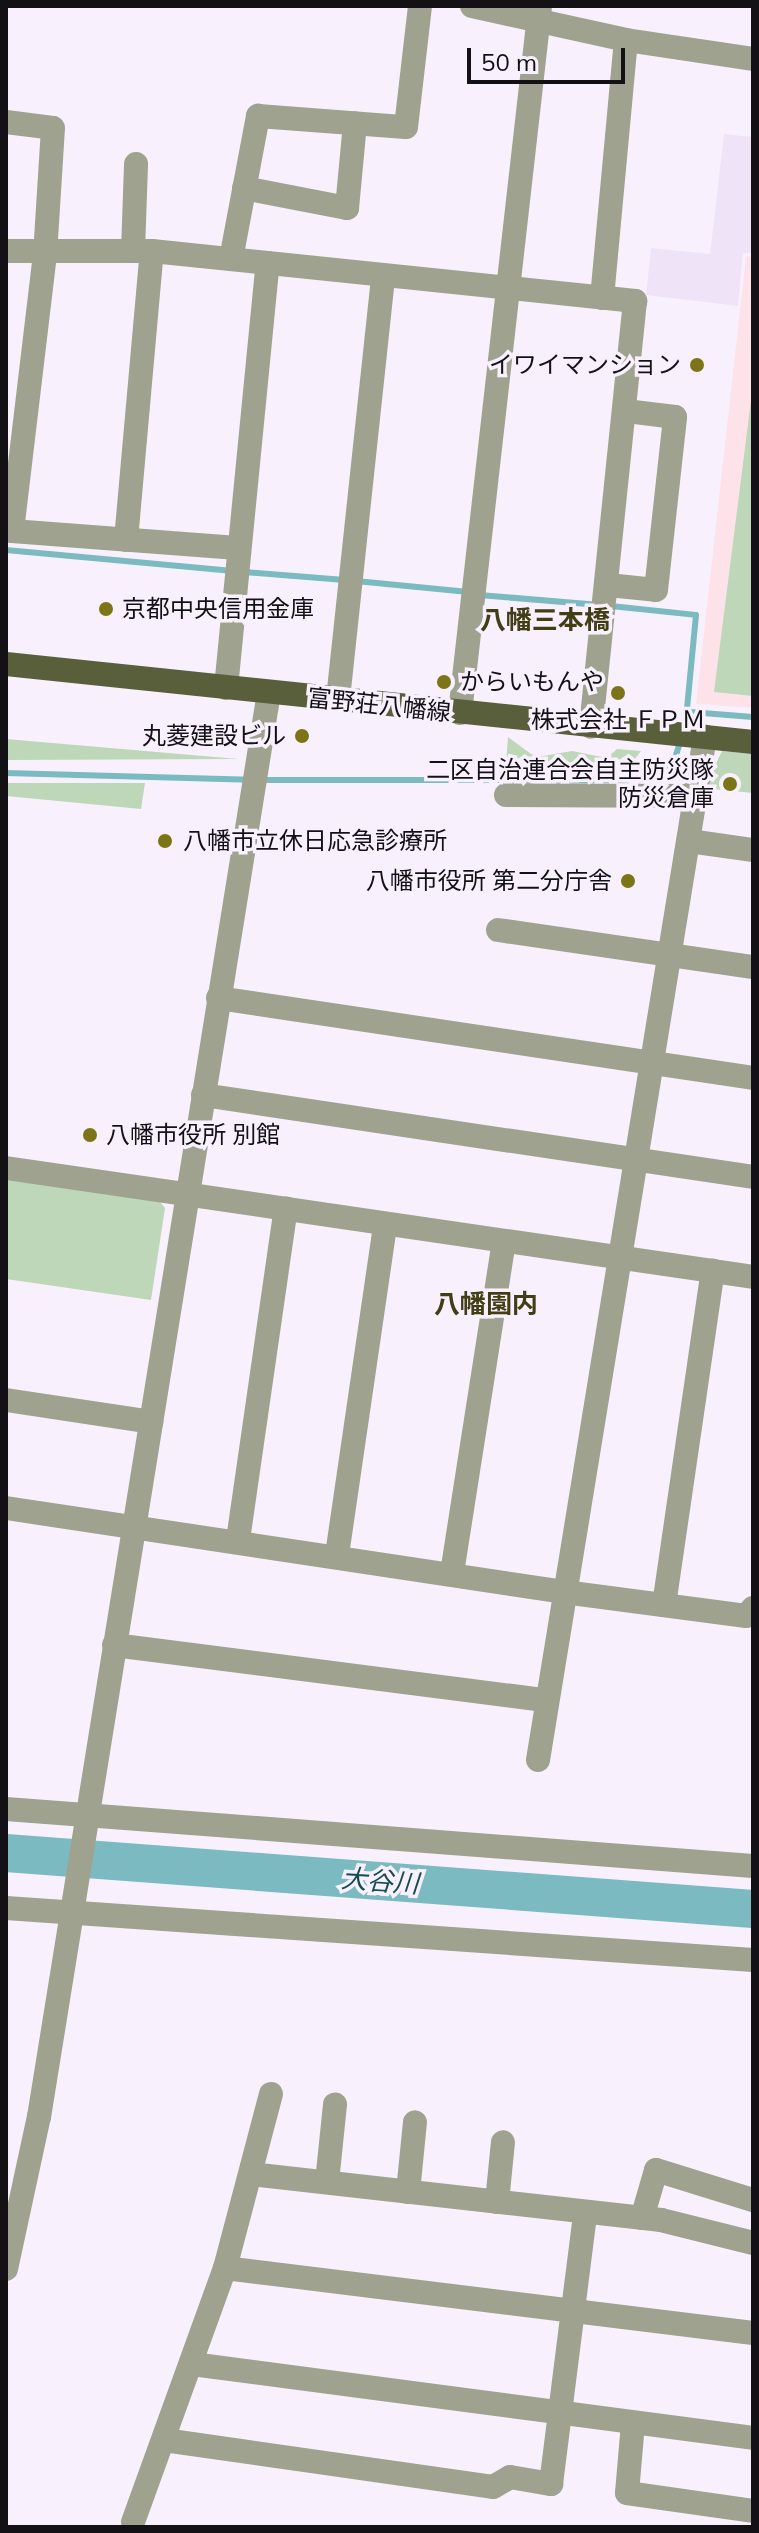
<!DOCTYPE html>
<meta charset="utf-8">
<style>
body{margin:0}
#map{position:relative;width:759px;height:2533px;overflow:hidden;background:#f8f1fd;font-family:Mulish,"Noto Sans JP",sans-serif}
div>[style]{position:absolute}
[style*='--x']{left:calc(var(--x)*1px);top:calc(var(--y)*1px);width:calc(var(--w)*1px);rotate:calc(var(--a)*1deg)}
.built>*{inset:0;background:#efe4f7}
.education>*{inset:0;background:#fde3e9}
.green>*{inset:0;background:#bdd7b8}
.stream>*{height:6px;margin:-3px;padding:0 3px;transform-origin:3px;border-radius:3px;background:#7abac0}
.river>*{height:38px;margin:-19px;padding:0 19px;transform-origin:19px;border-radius:19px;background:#7abac0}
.minor>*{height:24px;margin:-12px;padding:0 12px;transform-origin:12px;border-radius:12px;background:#9ea28e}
.major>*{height:24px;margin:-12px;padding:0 12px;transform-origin:12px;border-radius:12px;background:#585f3a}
.dots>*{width:22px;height:22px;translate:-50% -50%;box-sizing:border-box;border:4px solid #f8f1fd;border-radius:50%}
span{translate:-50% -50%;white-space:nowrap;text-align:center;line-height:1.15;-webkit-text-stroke:7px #f8f1fd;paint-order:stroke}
.poi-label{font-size:24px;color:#131115}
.right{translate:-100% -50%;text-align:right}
.left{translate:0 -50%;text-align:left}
.street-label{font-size:24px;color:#131115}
.neighbourhood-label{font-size:26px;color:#413d14;font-weight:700}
.water-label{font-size:26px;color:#144d52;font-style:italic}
.frame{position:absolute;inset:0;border:8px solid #131115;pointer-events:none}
.scale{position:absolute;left:467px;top:48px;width:158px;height:36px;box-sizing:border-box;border:4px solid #131115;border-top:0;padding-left:10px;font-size:24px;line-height:28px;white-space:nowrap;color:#131115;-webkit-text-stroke:6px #f8f1fd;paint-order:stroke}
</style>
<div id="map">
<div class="built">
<i style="clip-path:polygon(724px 134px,753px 137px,753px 253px,743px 253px,738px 306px,646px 295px,651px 248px,710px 254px)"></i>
</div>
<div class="education">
<i style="clip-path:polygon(746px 256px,753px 257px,753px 708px,696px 704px)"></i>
</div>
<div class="green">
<i style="clip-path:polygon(753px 385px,753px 696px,714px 692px)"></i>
<i style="clip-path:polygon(508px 737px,531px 754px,543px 756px,572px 751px,607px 758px,617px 749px,641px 751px,628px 768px,506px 764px)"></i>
<i style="clip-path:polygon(6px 739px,238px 759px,6px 760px)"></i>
<i style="clip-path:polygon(722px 751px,753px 754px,753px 793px,704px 788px)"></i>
<i style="clip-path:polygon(6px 783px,145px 783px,141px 809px,6px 796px)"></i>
<i style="clip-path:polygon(6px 1176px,156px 1197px,165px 1208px,151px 1300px,6px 1279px)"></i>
</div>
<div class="stream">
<i style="--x:6;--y:550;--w:228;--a:5.3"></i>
<i style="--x:245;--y:572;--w:100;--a:4.6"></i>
<i style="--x:356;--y:581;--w:113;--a:5.6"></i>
<i style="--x:479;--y:595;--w:121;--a:4.7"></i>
<i style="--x:611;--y:606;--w:85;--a:6"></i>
<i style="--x:696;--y:615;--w:115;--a:95.5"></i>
<i style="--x:690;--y:712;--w:63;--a:4.5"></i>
<i style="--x:6;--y:773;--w:244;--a:1.6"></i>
<i style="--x:261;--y:780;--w:364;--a:0"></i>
<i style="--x:625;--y:780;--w:24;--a:-7"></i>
<i style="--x:649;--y:777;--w:30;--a:-33"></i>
<i style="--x:674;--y:761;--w:22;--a:-72"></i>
</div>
<div class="river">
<i style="--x:6;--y:1853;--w:749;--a:4.29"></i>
</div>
<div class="minor">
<i style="--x:472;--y:6;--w:158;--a:12.4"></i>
<i style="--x:626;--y:40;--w:128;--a:8.5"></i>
<i style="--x:6;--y:122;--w:47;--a:7.3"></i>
<i style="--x:53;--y:128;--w:126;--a:93.6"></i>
<i style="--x:45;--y:254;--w:279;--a:96.8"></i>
<i style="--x:12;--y:531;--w:226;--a:4.3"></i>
<i style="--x:244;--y:188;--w:105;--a:11"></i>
<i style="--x:347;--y:208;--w:85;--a:-84.6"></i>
<i style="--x:6;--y:251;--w:146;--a:0"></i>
<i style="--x:152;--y:251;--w:486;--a:5.9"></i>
<i style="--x:635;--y:301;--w:428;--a:95.9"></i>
<i style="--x:133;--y:251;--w:87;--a:-88"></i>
<i style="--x:231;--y:259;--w:146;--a:-79.3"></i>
<i style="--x:258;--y:116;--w:148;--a:4.3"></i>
<i style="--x:406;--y:127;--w:122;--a:-83.4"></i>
<i style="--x:602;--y:298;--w:259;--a:-84.7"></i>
<i style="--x:126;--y:540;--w:290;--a:-84.9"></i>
<i style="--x:608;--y:585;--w:48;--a:5.9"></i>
<i style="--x:656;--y:590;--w:174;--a:-83.7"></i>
<i style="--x:675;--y:417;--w:48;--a:-172.9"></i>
<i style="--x:226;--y:688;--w:427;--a:-84.4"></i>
<i style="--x:338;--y:699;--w:426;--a:-83.9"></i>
<i style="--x:460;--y:713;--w:712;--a:-83.54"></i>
<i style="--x:506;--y:795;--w:187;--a:0.3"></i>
<i style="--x:689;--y:841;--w:65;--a:8"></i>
<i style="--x:498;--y:930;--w:258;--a:8.3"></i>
<i style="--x:218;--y:998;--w:541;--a:8.5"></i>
<i style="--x:203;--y:1095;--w:556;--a:8.48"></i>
<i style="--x:6;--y:1168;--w:755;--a:8.3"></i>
<i style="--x:6;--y:1400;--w:147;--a:8.6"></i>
<i style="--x:6;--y:1508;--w:564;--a:8.56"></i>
<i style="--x:564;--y:1592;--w:184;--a:7.5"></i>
<i style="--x:746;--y:1616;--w:11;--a:-49"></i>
<i style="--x:238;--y:1540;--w:335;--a:-81.8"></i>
<i style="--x:337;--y:1555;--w:333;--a:-81.7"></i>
<i style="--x:452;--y:1573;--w:336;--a:-81.1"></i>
<i style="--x:664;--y:1605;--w:338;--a:-81.7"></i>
<i style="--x:114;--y:1645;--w:434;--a:7.3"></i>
<i style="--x:538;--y:1760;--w:1037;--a:-80.73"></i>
<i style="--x:6;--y:1809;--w:749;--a:4.36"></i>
<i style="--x:6;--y:1908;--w:749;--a:3.98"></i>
<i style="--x:251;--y:2174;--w:413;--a:6.4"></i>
<i style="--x:661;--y:2220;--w:95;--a:14"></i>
<i style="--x:327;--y:2182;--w:78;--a:-84.1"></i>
<i style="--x:408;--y:2192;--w:70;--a:-84.3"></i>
<i style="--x:497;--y:2202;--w:60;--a:-84.3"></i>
<i style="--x:642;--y:2218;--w:50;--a:-73.7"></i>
<i style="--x:656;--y:2170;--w:102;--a:17.2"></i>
<i style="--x:225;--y:2268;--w:532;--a:7.02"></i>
<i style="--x:6;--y:2269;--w:156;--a:-77.8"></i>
<i style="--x:39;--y:2117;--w:1442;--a:-80.83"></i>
<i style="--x:192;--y:2364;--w:566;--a:7.51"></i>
<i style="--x:633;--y:2423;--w:70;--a:94.9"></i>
<i style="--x:627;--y:2493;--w:127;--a:8.1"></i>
<i style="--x:164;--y:2440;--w:332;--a:8.1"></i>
<i style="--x:493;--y:2487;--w:20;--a:-30"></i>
<i style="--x:510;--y:2477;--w:42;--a:9.7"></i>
<i style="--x:551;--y:2484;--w:273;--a:-82.8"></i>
<i style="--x:133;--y:2522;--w:270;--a:-70.1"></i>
<i style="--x:225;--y:2268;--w:180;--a:-75.2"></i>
</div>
<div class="major">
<i style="--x:6;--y:664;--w:751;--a:5.96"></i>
</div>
<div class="dots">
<i style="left:697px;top:365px;background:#7c7518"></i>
<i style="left:106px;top:609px;background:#7c7518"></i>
<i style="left:444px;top:682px;background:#7c7518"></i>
<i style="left:618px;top:693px;background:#7c7518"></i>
<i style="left:302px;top:736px;background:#7c7518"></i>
<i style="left:730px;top:784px;background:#7c7518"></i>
<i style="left:165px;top:841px;background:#7c7518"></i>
<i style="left:628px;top:881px;background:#7c7518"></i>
<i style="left:90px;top:1135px;background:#7c7518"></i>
</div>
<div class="poi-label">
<span class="right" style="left:681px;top:365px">イワイマンション</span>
<span class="left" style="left:122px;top:609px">京都中央信用金庫</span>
<span class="left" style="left:460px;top:682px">からいもんや</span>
<span style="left:618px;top:720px">株式会社 ＦＰＭ</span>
<span class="right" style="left:286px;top:736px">丸菱建設ビル</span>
<span class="right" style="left:714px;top:784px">二区自治連合会自主防災隊<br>防災倉庫</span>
<span class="left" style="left:183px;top:841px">八幡市立休日応急診療所</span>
<span class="right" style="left:612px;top:881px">八幡市役所 第二分庁舎</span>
<span class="left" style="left:106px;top:1135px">八幡市役所 別館</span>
</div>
<div class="street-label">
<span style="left:379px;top:705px;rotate:6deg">富野荘八幡線</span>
</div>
<div class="neighbourhood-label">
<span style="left:545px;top:620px">八幡三本橋</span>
<span style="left:486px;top:1304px">八幡園内</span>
</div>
<div class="water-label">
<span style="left:380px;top:1881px;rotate:4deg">大谷川</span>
</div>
<div class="frame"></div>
<div class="scale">50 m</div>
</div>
